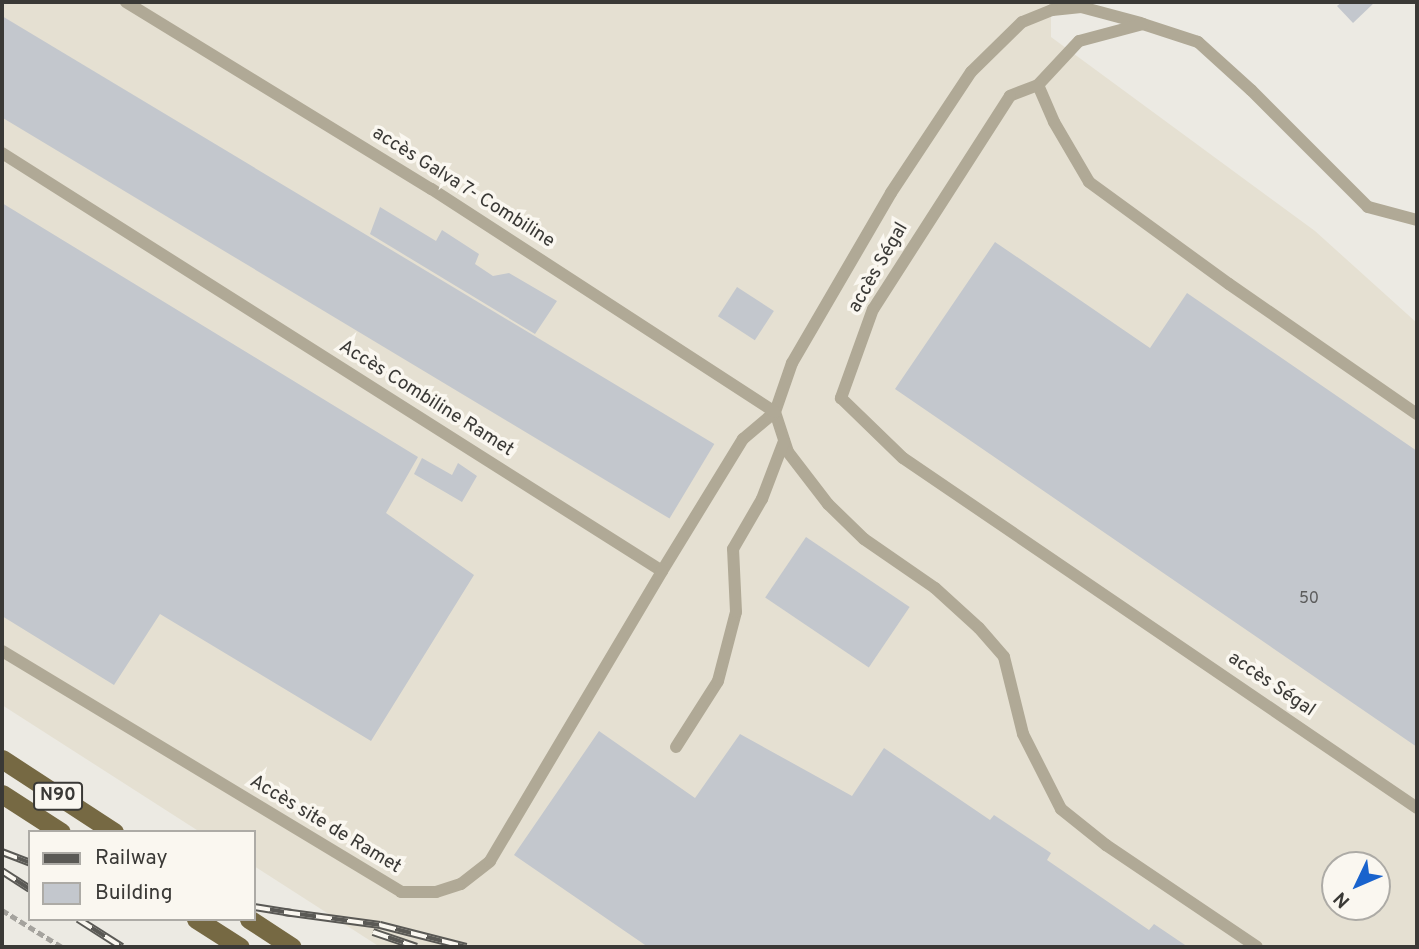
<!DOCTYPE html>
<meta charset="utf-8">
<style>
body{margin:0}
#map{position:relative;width:1419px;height:949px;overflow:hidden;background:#eceae3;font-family:Overpass,sans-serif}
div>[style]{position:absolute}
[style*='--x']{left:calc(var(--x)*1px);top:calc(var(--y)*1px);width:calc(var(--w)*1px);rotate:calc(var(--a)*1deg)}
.built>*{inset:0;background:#e5e0d2}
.building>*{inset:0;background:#c3c7cd;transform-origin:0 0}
.path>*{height:4.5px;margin-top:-2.25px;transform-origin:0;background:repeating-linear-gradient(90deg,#a5a39e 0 7px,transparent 0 10.5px)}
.service>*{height:12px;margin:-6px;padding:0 6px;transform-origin:6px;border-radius:6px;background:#b0a996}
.trunk>*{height:19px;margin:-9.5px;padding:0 9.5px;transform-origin:9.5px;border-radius:9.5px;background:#766943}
.rail>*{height:8px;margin-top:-4px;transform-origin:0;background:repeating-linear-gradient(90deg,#faf7f0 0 16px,#5a5955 0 32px);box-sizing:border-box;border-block:2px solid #5a5955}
span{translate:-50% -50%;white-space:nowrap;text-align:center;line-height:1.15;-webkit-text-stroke:7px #faf7f0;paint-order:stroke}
.number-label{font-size:16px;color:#5c5c5c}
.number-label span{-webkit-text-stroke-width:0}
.shield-label span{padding:2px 5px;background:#faf7f0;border:2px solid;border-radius:5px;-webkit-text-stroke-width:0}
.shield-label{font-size:18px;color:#3a3936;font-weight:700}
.street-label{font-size:19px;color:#3a3936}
.frame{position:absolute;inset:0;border:4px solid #3a3936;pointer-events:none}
.legend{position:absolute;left:28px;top:830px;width:228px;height:91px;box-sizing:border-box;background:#faf7f0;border:2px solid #adaba6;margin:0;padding:9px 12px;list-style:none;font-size:21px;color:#3a3936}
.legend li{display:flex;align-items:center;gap:14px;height:35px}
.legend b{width:35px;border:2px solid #adaba6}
.north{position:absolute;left:1321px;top:851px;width:70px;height:70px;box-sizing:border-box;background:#faf7f0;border:2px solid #adaba6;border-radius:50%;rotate:226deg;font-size:19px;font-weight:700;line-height:28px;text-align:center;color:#3a3936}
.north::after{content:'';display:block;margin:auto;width:24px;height:32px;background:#1963cd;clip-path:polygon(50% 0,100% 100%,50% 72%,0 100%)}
</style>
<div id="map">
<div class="built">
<i style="clip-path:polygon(evenodd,2px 2px,1051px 2px,1051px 37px,1315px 231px,1417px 323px,1417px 947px,380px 947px,254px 866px,254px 832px,200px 832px,2px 705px,2px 2px,1335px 865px,1377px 865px,1377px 907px,1335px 907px,1335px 865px)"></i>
</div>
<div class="building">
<i style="clip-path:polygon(1342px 2px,1375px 2px,1353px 23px,1337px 6px)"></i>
<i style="left:2px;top:16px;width:831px;height:87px;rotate:31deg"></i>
<i style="clip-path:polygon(2px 203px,418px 457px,386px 513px,474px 575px,371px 741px,160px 614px,114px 685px,2px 616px)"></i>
<i style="clip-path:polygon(380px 207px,436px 241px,442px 230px,479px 254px,475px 264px,493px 276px,509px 273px,557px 301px,535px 334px,370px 234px)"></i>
<i style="clip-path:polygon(995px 242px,1150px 348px,1187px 293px,1417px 451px,1417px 747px,895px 389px)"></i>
<i style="left:737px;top:287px;width:44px;height:35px;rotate:33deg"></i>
<i style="clip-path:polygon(422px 458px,452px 475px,458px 463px,477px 476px,462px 502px,414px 474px)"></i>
<i style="left:806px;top:537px;width:125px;height:73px;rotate:34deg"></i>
<i style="clip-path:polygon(599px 731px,695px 798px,740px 734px,852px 796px,884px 748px,990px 820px,994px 815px,1051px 853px,1047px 860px,1149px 930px,1154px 924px,1188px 947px,648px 947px,514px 855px)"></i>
</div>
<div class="path">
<i style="--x:2;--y:910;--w:70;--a:31.7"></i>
</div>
<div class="service">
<i style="--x:1141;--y:23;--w:62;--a:-165.1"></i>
<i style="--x:1081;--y:7;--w:29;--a:174"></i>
<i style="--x:1052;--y:10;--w:32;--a:158"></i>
<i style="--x:1022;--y:22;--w:71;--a:135.6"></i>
<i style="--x:971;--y:72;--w:145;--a:123.5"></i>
<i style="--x:891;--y:193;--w:197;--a:120.2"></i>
<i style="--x:792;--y:363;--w:52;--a:109.1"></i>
<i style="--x:775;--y:412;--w:42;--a:72"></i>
<i style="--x:788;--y:452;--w:66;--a:52.4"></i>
<i style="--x:828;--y:504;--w:50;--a:44.2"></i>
<i style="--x:864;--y:539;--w:86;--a:34.6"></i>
<i style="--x:935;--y:588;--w:59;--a:42.3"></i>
<i style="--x:979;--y:628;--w:38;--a:49"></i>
<i style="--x:1004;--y:657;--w:79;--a:76.1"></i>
<i style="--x:1023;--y:734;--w:84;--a:63.1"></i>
<i style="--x:1061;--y:809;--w:58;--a:38.7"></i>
<i style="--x:1106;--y:845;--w:182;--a:34"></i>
<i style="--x:1038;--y:85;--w:40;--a:66.6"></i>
<i style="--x:1054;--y:122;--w:69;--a:59.7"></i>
<i style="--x:1089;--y:182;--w:173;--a:36.1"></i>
<i style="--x:1229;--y:284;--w:229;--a:34.7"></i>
<i style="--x:2;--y:153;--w:781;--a:32.35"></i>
<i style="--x:662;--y:571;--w:155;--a:-58.5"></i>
<i style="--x:743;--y:439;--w:42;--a:-40.2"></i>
<i style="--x:775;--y:412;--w:410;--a:-147"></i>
<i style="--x:431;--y:189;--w:358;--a:-148.5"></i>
<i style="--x:1417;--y:220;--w:51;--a:-165.1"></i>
<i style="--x:1368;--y:207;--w:165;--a:-135"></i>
<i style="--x:1251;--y:90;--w:72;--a:-137.8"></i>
<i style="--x:1198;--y:42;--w:58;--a:-161.9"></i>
<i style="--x:1143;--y:24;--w:66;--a:165.1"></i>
<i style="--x:1079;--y:41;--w:60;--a:133"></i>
<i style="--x:1038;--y:85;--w:30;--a:159"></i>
<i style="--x:1010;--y:96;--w:253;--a:122.7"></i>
<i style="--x:873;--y:309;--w:95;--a:109.8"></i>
<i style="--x:841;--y:398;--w:86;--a:44.1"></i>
<i style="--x:903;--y:458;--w:622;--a:34.25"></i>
<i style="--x:2;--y:651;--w:466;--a:31.1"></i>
<i style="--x:401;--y:892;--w:35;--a:0"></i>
<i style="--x:436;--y:892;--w:26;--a:-18"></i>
<i style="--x:461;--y:884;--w:37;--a:-38"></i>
<i style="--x:490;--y:861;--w:337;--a:-59.3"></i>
<i style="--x:676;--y:747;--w:78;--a:-57.5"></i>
<i style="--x:718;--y:681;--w:71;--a:-75.4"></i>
<i style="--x:736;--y:612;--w:63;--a:-92.7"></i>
<i style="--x:733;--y:549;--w:58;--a:-59.9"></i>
<i style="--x:762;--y:499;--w:62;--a:-69.2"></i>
</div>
<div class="trunk">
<i style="--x:2;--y:759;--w:134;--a:33.1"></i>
<i style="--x:2;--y:794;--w:70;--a:32.8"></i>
<i style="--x:196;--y:919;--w:52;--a:32.5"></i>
<i style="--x:249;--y:919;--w:51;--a:33.1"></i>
</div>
<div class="rail">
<i style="--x:2;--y:852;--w:30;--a:21"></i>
<i style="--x:2;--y:871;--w:33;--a:33"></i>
<i style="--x:254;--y:907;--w:38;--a:9"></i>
<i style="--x:284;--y:912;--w:97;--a:7.7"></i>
<i style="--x:380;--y:925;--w:89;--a:14.3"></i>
<i style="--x:78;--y:919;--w:52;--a:32.5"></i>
<i style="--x:373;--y:932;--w:46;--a:18.8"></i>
</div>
<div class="number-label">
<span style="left:1309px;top:599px">50</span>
</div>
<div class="shield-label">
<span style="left:58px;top:796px">N90</span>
</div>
<div class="street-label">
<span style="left:463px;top:188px;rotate:32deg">accès Galva 7- Combiline</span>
<span style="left:879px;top:268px;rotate:-60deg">accès Ségal</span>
<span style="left:426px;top:399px;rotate:32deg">Accès Combiline Ramet</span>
<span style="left:1271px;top:685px;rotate:34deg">accès Ségal</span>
<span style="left:325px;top:825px;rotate:31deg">Accès site de Ramet</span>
</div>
<div class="frame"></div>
<ul class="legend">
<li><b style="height:9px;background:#5a5955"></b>Railway</li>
<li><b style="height:19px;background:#c3c7cd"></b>Building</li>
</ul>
<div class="north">N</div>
</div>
